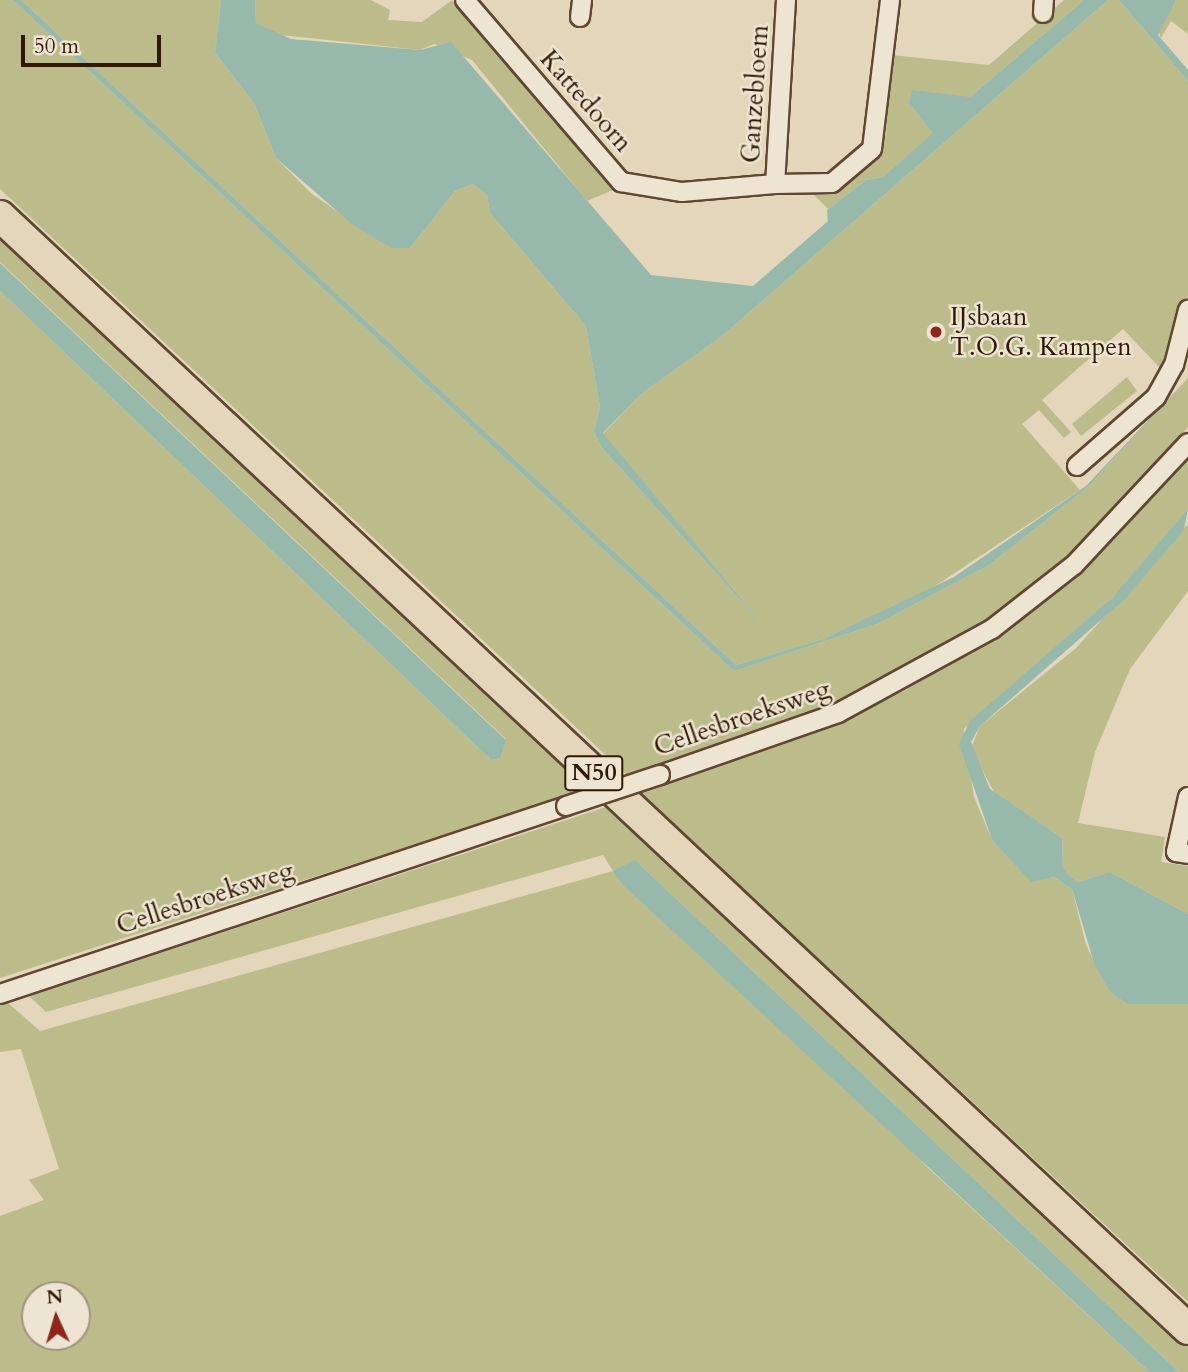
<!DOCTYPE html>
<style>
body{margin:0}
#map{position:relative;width:1188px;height:1372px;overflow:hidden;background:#e4d6ba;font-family:Cardo,serif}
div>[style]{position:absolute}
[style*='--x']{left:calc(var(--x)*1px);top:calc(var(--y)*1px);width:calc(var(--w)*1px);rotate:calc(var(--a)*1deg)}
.green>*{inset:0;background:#bcbc8b}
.water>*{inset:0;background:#96b9ac}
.roads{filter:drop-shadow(2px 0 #5e4831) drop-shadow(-2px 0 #5e4831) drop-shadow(0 2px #5e4831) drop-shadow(0 -2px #5e4831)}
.minor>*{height:18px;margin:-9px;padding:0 9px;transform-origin:9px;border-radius:9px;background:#ede4d2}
.trunk>*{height:30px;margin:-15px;padding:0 15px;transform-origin:15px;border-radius:15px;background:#e4d6ba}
.bridges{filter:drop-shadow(2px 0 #5e4831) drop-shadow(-2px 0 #5e4831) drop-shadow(0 2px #5e4831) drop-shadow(0 -2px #5e4831)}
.minor-bridge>*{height:18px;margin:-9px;padding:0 9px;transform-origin:9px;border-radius:9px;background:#ede4d2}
.dots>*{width:19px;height:19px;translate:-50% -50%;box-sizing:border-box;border:4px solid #ede4d2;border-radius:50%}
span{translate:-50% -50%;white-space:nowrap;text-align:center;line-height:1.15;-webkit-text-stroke:5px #ede4d2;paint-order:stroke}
.shield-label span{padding:2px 5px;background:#ede4d2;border:2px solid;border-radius:5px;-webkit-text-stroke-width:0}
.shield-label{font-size:24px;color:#311803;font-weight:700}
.street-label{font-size:26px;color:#311803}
.poi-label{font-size:26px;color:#311803}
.left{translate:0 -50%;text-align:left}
.north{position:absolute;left:21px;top:1281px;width:70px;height:70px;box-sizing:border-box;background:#ede4d2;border:2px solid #a2927f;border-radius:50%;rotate:356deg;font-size:19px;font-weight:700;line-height:28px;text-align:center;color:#311803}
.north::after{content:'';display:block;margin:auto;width:24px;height:32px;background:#8f2418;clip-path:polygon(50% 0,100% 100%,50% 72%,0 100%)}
.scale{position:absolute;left:21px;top:35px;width:140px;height:32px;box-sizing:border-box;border:4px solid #311803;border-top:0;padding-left:9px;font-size:21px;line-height:24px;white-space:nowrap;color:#311803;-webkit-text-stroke:5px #ede4d2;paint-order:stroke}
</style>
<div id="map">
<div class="green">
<i style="clip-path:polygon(0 0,13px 0,734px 671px,877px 624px,989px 565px,1088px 487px,1188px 378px,1188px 427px,1103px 530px,961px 640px,830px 706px,627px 775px,0 189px)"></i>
<i style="clip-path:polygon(21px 0,221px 0,215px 53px,254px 103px,276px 158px,312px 194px,391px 248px,410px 248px,455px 191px,473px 184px,487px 195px,490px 213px,586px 326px,600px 407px,594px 432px,602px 448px,764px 626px,603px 434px,641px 394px,722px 336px,1108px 0,1119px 0,1188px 81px,1188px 296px,1163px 371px,1123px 329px,1042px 400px,1071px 432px,1064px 438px,1039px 410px,1022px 424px,1080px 490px,926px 592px,823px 639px,736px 665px)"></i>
<i style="clip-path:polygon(255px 0,371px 0,390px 10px,388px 20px,422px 22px,452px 0,613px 190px,587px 201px,472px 60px,434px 44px,420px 50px,272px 34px,256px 23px)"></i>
<i style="clip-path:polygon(1064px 0,1084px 0,970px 97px,909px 103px,934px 133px,883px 177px,866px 180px,828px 209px,812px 193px,886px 135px,891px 55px,989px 65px)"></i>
<i style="clip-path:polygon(1176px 0,1188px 0,1188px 34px,1171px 21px,1161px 38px,1158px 30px)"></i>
<i style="clip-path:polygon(0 229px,596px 786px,0 978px,0 291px,491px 760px,501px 758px,506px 739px,0 262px)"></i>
<i style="clip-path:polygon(1127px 377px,1137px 391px,1081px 436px,1072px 424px)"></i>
<i style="clip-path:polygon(1188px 452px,1188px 509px,1168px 538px,1113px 597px,964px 729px,974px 797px,992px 840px,1031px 881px,1054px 877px,1072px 889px,1086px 945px,1111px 993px,1127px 1004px,1188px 1004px,1188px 1302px,639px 792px,827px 726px,904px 691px,993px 637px,1112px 539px)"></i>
<i style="clip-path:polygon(1188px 524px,1188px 591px,1130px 669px,1095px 752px,1078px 823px,1165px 837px,1161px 862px,1188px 866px,1188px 914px,1110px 872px,1078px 882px,1070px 876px,1063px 868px,1062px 838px,995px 794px,971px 748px,980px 726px,1076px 648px)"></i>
<i style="clip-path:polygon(evenodd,615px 804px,1188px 1339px,1188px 1372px,1179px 1372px,635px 860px,926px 1166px,1150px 1372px,0 1372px,0 1216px,44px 1200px,29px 1180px,59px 1169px,21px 1049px,0 1052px,0 1005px,7px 1002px,40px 1031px,613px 871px,603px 855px,46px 1012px,29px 996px,615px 804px,35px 1295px,77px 1295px,77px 1337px,35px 1337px,35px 1295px)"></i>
</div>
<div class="water">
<i style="clip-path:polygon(13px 0,21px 0,736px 665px,823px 639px,954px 577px,1086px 486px,1188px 378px,1088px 487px,989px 565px,877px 624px,734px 671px)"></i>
<i style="clip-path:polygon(221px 0,255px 0,256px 23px,291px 39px,420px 50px,451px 42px,651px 275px,753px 286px,828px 221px,827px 210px,866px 180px,883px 177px,933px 133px,909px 103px,912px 90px,970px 97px,1084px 0,1108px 0,722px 336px,641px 394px,603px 433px,764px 626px,602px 448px,594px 432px,600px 407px,586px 326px,490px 213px,487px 195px,473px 184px,455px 191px,410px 248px,391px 248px,352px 224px,276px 158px,254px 103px,215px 53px)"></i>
<i style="clip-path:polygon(1119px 0,1176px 0,1158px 35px,1188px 70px,1188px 81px)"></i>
<i style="clip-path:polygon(0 263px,506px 740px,501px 758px,491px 760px,0 291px)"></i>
<i style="clip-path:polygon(1188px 509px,1184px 530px,1125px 599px,980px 726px,971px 742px,990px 789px,1062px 838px,1063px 868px,1070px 876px,1078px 882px,1110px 872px,1188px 914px,1188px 1004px,1127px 1004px,1111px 993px,1095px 966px,1072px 889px,1054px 877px,1031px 882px,992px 840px,959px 744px,970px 721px,1113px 597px)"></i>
<i style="clip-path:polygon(635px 860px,1179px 1372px,1150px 1372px,624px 886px,613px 871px)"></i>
</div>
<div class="roads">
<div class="minor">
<i style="--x:465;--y:0;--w:240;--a:49.4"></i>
<i style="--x:621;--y:182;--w:62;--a:9.3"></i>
<i style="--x:682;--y:192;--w:93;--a:-4.9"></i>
<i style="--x:786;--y:0;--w:184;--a:93.4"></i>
<i style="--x:775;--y:184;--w:57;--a:-1"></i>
<i style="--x:832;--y:183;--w:52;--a:-40.4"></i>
<i style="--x:872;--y:149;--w:150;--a:-83.1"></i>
<i style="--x:1043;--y:13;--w:13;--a:-86"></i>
<i style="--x:580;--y:17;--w:17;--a:-83"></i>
<i style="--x:1077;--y:466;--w:105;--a:-41.1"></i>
<i style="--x:1156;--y:397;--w:37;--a:-61"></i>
<i style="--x:1174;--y:365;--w:57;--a:-75.7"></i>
<i style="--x:660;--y:775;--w:188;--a:-19.2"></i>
<i style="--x:838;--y:713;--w:175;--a:-28.6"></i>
<i style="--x:992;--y:629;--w:104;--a:-38"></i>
<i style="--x:1074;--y:565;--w:167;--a:-46.9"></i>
<i style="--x:1188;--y:797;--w:56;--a:102.3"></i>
<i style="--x:1176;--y:852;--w:12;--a:9"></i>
<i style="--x:0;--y:994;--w:596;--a:-18.37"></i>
</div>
<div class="trunk">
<i style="--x:0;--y:216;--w:1628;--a:43.13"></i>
</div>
</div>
<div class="bridges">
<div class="minor-bridge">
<i style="--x:566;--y:806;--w:99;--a:-18.3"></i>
</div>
</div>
<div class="dots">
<i style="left:936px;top:332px;background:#8f2418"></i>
</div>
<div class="shield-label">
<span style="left:594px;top:773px">N50</span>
</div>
<div class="street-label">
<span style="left:755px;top:94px;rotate:-86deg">Ganzebloem</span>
<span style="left:586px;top:101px;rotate:49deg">Kattedoorn</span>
<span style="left:742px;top:718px;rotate:-19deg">Cellesbroeksweg</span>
<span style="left:205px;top:898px;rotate:-18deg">Cellesbroeksweg</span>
</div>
<div class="poi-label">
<span class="left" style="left:950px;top:332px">IJsbaan<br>T.O.G. Kampen</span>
</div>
<div class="north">N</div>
<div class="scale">50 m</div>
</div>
